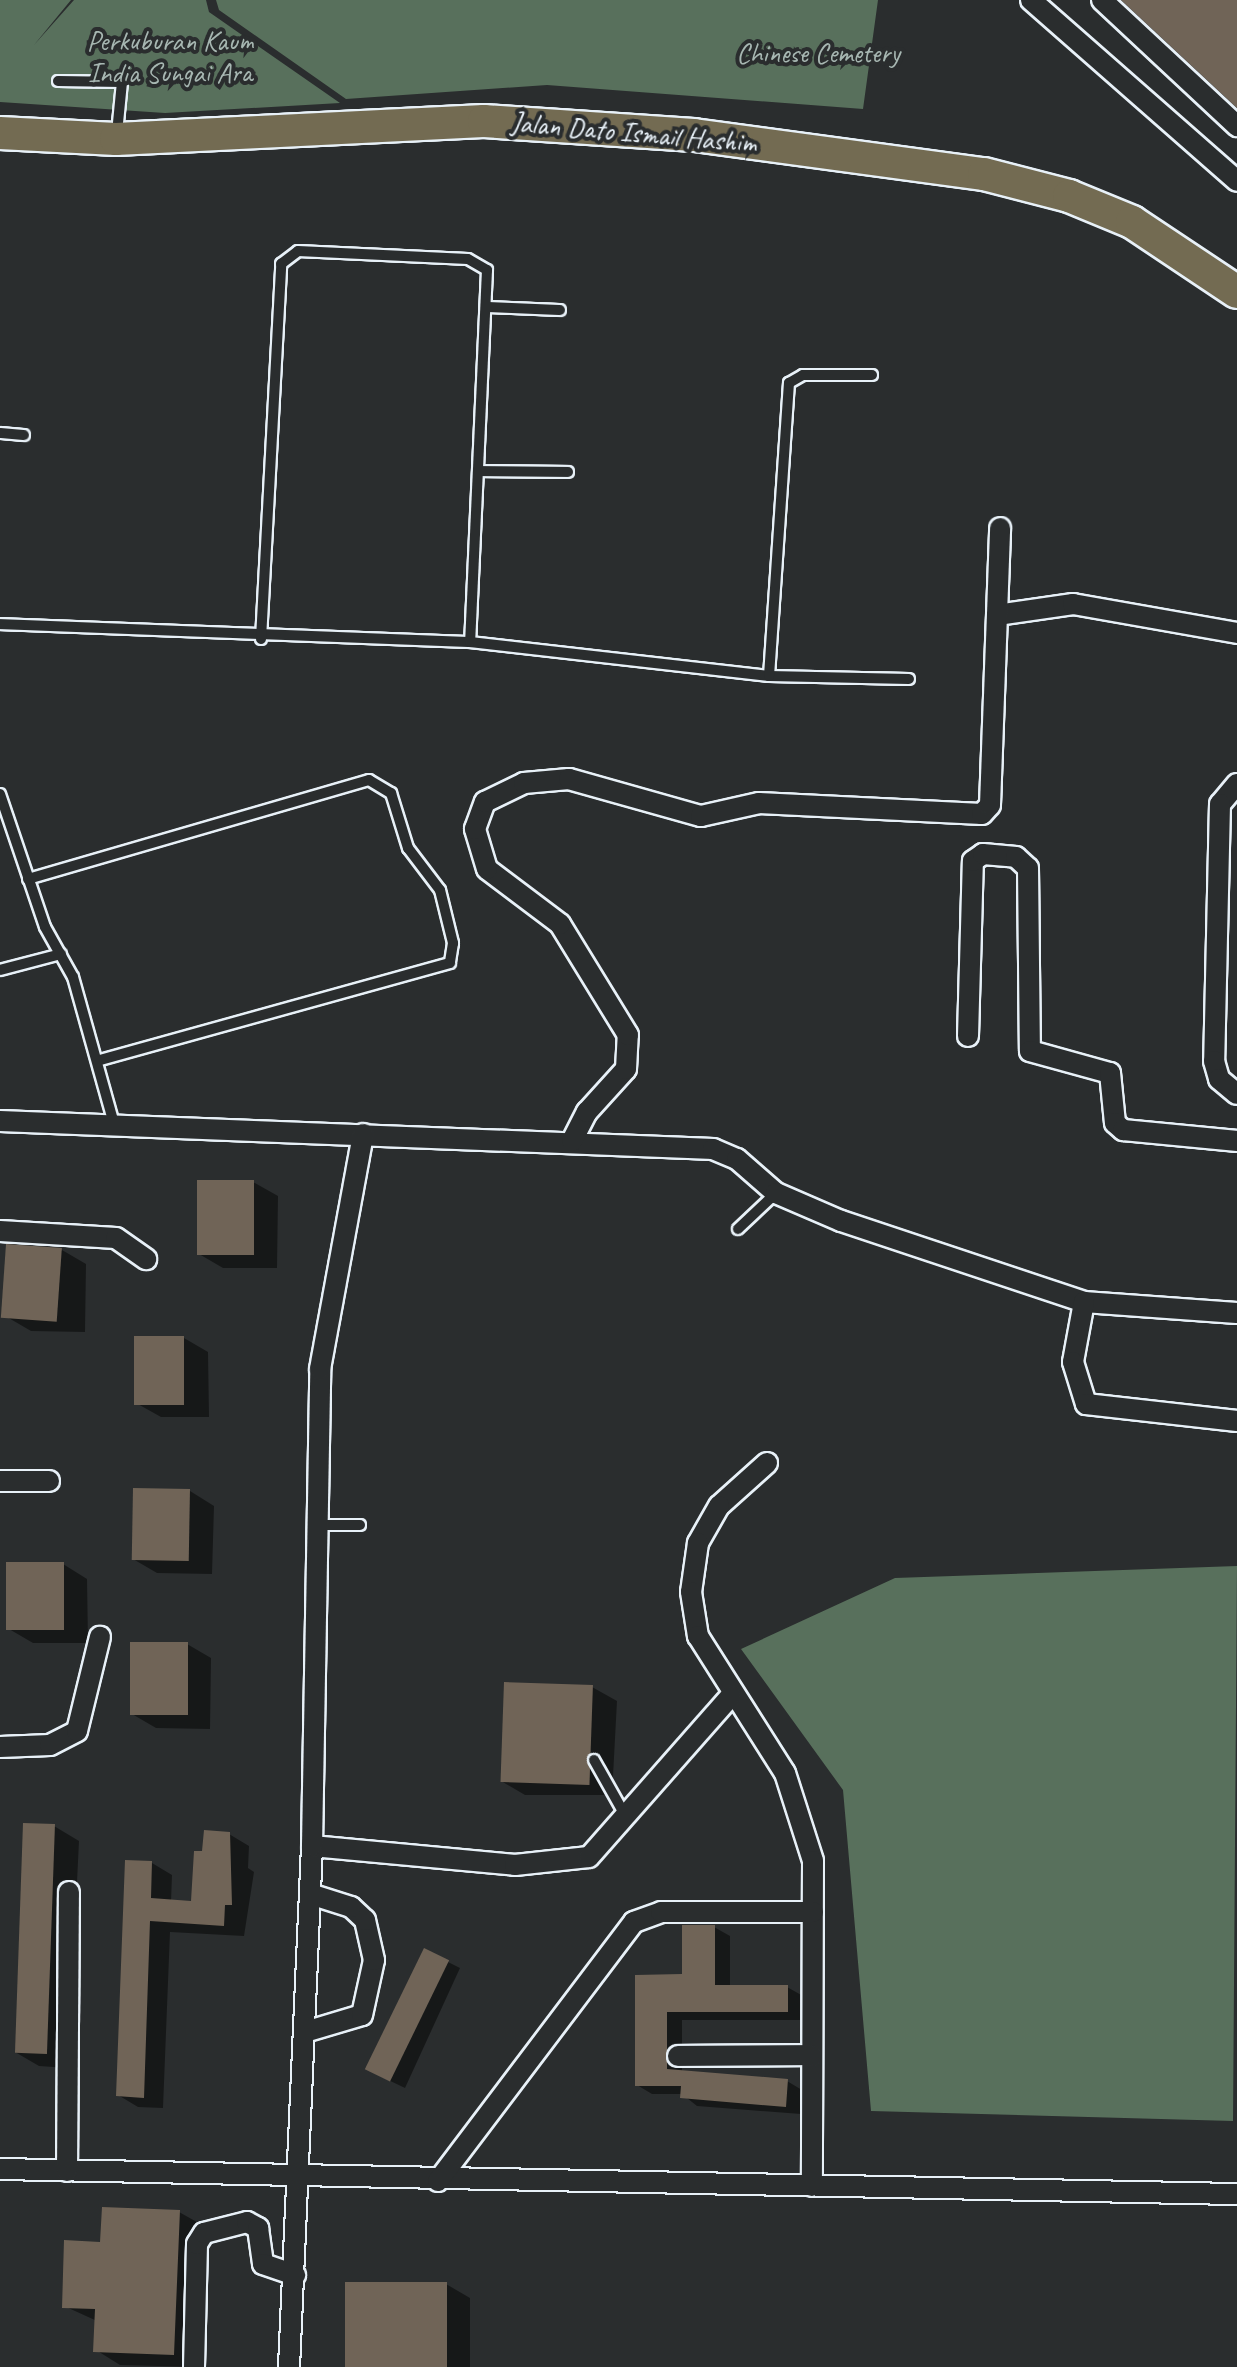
<!DOCTYPE html>
<style>
body{margin:0}
#map{position:relative;width:1237px;height:2367px;overflow:hidden;background:#2a2d2e;font-family:Caveat,sans-serif}
div>[style]{position:absolute}
[style*='--x']{left:calc(var(--x)*1px);top:calc(var(--y)*1px);width:calc(var(--w)*1px);rotate:calc(var(--a)*1deg)}
.green>*{inset:0;background:#58705c}
.shadow>*{inset:0;background:#0007}
.building>*{inset:0;background:#706457;transform-origin:0 0}
.roads{filter:drop-shadow(2px 0 #e8f1f8) drop-shadow(-2px 0 #e8f1f8) drop-shadow(0 2px #e8f1f8) drop-shadow(0 -2px #e8f1f8)}
.service>*{height:10px;margin:-5px;padding:0 5px;transform-origin:5px;border-radius:5px;background:#2a2d2e}
.minor>*{height:20px;margin:-10px;padding:0 10px;transform-origin:10px;border-radius:10px;background:#2a2d2e}
.primary>*{height:32px;margin:-16px;padding:0 16px;transform-origin:16px;border-radius:16px;background:#736b52}
span{translate:-50% -50%;white-space:nowrap;text-align:center;line-height:1.15;-webkit-text-stroke:8px #2a2d2e;paint-order:stroke}
.park-label{font-size:28px;color:#a7b7b2}
.street-label{font-size:28px;color:#e8f1f8}
</style>
<div id="map">
<div class="green">
<i style="clip-path:polygon(0 0,71px 0,34px 45px,74px 0,206px 0,209px 12px,340px 103px,165px 113px,0 102px)"></i>
<i style="clip-path:polygon(216px 0,878px 0,863px 109px,547px 85px,346px 99px,219px 10px)"></i>
<i style="clip-path:polygon(1237px 1566px,1233px 2121px,871px 2111px,843px 1790px,741px 1649px,895px 1578px)"></i>
</div>
<div class="shadow">
<i style="clip-path:polygon(253px 1182px,278px 1196px,277px 1268px,223px 1268px,199px 1254px)"></i>
<i style="clip-path:polygon(62px 1250px,86px 1264px,85px 1332px,31px 1331px,7px 1317px)"></i>
<i style="clip-path:polygon(184px 1338px,208px 1352px,209px 1417px,161px 1417px,136px 1403px)"></i>
<i style="clip-path:polygon(190px 1491px,214px 1506px,212px 1574px,157px 1573px,133px 1559px)"></i>
<i style="clip-path:polygon(63px 1564px,87px 1579px,88px 1643px,33px 1643px,9px 1629px)"></i>
<i style="clip-path:polygon(187px 1644px,211px 1658px,210px 1729px,156px 1728px,132px 1714px)"></i>
<i style="clip-path:polygon(592px 1687px,617px 1701px,612px 1795px,525px 1795px,501px 1781px)"></i>
<i style="clip-path:polygon(54px 1826px,79px 1841px,68px 2068px,39px 2066px,15px 2052px)"></i>
<i style="clip-path:polygon(229px 1834px,249px 1846px,248px 1868px,254px 1872px,244px 1936px,170px 1932px,163px 2108px,138px 2107px,118px 2095px,152px 1863px,172px 1875px,171px 1902px,193px 1904px,204px 1853px)"></i>
<i style="clip-path:polygon(714px 1927px,730px 1936px,730px 1987px,787px 1987px,803px 1996px,803px 2020px,682px 2020px,682px 2073px,787px 2081px,802px 2090px,801px 2114px,697px 2106px,682px 2094px,652px 2094px,637px 2085px,637px 1977px,684px 1976px)"></i>
<i style="clip-path:polygon(448px 1962px,460px 1968px,405px 2088px,382px 2077px)"></i>
<i style="clip-path:polygon(179px 2212px,204px 2226px,198px 2367px,120px 2365px,96px 2350px,97px 2321px,64px 2306px,102px 2244px)"></i>
<i style="clip-path:polygon(446px 2284px,470px 2298px,470px 2367px,345px 2367px)"></i>
</div>
<div class="building">
<i style="clip-path:polygon(1121px 0,1237px 0,1237px 108px)"></i>
<i style="left:197px;top:1180px;width:57px;height:75px"></i>
<i style="left:6px;top:1244px;width:56px;height:74px;rotate:4deg"></i>
<i style="left:134px;top:1336px;width:50px;height:69px"></i>
<i style="left:133px;top:1488px;width:57px;height:72px;rotate:1deg"></i>
<i style="left:64px;top:1562px;width:68px;height:58px;rotate:90deg"></i>
<i style="left:130px;top:1642px;width:58px;height:73px"></i>
<i style="left:504px;top:1682px;width:89px;height:100px;rotate:2deg"></i>
<i style="left:23px;top:1823px;width:32px;height:230px;rotate:2deg"></i>
<i style="clip-path:polygon(204px 1830px,230px 1832px,232px 1905px,225px 1905px,224px 1926px,150px 1921px,144px 2098px,116px 2096px,125px 1860px,152px 1861px,151px 1898px,191px 1901px,194px 1851px,202px 1851px)"></i>
<i style="clip-path:polygon(682px 1925px,715px 1925px,715px 1985px,788px 1985px,788px 2012px,667px 2012px,667px 2069px,788px 2079px,786px 2107px,680px 2098px,681px 2086px,635px 2086px,635px 1975px,682px 1974px)"></i>
<i style="left:424px;top:1948px;width:28px;height:135px;rotate:26deg"></i>
<i style="clip-path:polygon(102px 2207px,180px 2210px,174px 2355px,93px 2352px,95px 2309px,62px 2308px,64px 2240px,100px 2242px)"></i>
<i style="left:345px;top:2282px;width:102px;height:85px"></i>
</div>
<div class="roads">
<div class="service">
<i style="--x:58;--y:81;--w:64;--a:0.9"></i>
<i style="--x:122;--y:82;--w:51;--a:95.6"></i>
<i style="--x:487;--y:307;--w:73;--a:2.4"></i>
<i style="--x:0;--y:433;--w:24;--a:5"></i>
<i style="--x:479;--y:471;--w:89;--a:0.6"></i>
<i style="--x:0;--y:624;--w:470;--a:2.2"></i>
<i style="--x:470;--y:642;--w:301;--a:6.5"></i>
<i style="--x:769;--y:676;--w:140;--a:1.2"></i>
<i style="--x:261;--y:639;--w:376;--a:-86.9"></i>
<i style="--x:281;--y:264;--w:21;--a:-37"></i>
<i style="--x:298;--y:251;--w:170;--a:2.7"></i>
<i style="--x:468;--y:259;--w:22;--a:30"></i>
<i style="--x:487;--y:270;--w:372;--a:92.6"></i>
<i style="--x:769;--y:676;--w:294;--a:-86.1"></i>
<i style="--x:789;--y:383;--w:16;--a:-30"></i>
<i style="--x:803;--y:375;--w:69;--a:0"></i>
<i style="--x:0;--y:794;--w:140;--a:71.3"></i>
<i style="--x:45;--y:927;--w:57;--a:60.8"></i>
<i style="--x:73;--y:977;--w:153;--a:74.4"></i>
<i style="--x:28;--y:879;--w:355;--a:-16.2"></i>
<i style="--x:369;--y:780;--w:26;--a:31"></i>
<i style="--x:391;--y:793;--w:58;--a:72.8"></i>
<i style="--x:408;--y:848;--w:53;--a:52.7"></i>
<i style="--x:440;--y:890;--w:55;--a:76.2"></i>
<i style="--x:453;--y:943;--w:20;--a:99"></i>
<i style="--x:450;--y:963;--w:366;--a:164.5"></i>
<i style="--x:0;--y:970;--w:63;--a:-14.7"></i>
<i style="--x:738;--y:1229;--w:52;--a:-43.5"></i>
<i style="--x:317;--y:1525;--w:43;--a:0"></i>
<i style="--x:594;--y:1760;--w:63;--a:60.6"></i>
</div>
<div class="minor">
<i style="--x:1031;--y:0;--w:274;--a:41.3"></i>
<i style="--x:1102;--y:0;--w:185;--a:43"></i>
<i style="--x:997;--y:615;--w:77;--a:-8.2"></i>
<i style="--x:1073;--y:604;--w:167;--a:10"></i>
<i style="--x:1237;--y:784;--w:26;--a:130"></i>
<i style="--x:1220;--y:804;--w:257;--a:91.3"></i>
<i style="--x:1214;--y:1061;--w:19;--a:74"></i>
<i style="--x:1219;--y:1079;--w:23;--a:40"></i>
<i style="--x:968;--y:1036;--w:175;--a:-88.4"></i>
<i style="--x:973;--y:861;--w:12;--a:-35"></i>
<i style="--x:983;--y:854;--w:33;--a:5"></i>
<i style="--x:1016;--y:857;--w:16;--a:43"></i>
<i style="--x:1028;--y:868;--w:183;--a:89.4"></i>
<i style="--x:1030;--y:1051;--w:83;--a:15.4"></i>
<i style="--x:1110;--y:1073;--w:50;--a:84.3"></i>
<i style="--x:1115;--y:1123;--w:11;--a:41"></i>
<i style="--x:1123;--y:1130;--w:115;--a:5.5"></i>
<i style="--x:0;--y:1121;--w:714;--a:2.25"></i>
<i style="--x:713;--y:1149;--w:26;--a:23"></i>
<i style="--x:737;--y:1159;--w:52;--a:41.1"></i>
<i style="--x:776;--y:1193;--w:71;--a:23.3"></i>
<i style="--x:841;--y:1221;--w:256;--a:18.4"></i>
<i style="--x:1084;--y:1302;--w:153;--a:4.1"></i>
<i style="--x:572;--y:1141;--w:33;--a:-63"></i>
<i style="--x:587;--y:1112;--w:58;--a:-47.8"></i>
<i style="--x:626;--y:1069;--w:34;--a:-87"></i>
<i style="--x:628;--y:1035;--w:130;--a:-121.5"></i>
<i style="--x:560;--y:924;--w:91;--a:-143"></i>
<i style="--x:487;--y:869;--w:42;--a:-106.7"></i>
<i style="--x:475;--y:829;--w:29;--a:-70"></i>
<i style="--x:485;--y:802;--w:43;--a:-26"></i>
<i style="--x:524;--y:783;--w:45;--a:-5.1"></i>
<i style="--x:569;--y:779;--w:137;--a:15.7"></i>
<i style="--x:701;--y:816;--w:59;--a:-12.6"></i>
<i style="--x:759;--y:803;--w:223;--a:2.8"></i>
<i style="--x:982;--y:814;--w:12;--a:-48"></i>
<i style="--x:990;--y:805;--w:277;--a:-87.9"></i>
<i style="--x:0;--y:1231;--w:116;--a:3.5"></i>
<i style="--x:116;--y:1238;--w:37;--a:35"></i>
<i style="--x:1084;--y:1302;--w:61;--a:100.4"></i>
<i style="--x:1073;--y:1362;--w:44;--a:72.8"></i>
<i style="--x:1086;--y:1404;--w:152;--a:6.4"></i>
<i style="--x:767;--y:1463;--w:64;--a:138.1"></i>
<i style="--x:719;--y:1506;--w:43;--a:119.6"></i>
<i style="--x:698;--y:1543;--w:49;--a:98.1"></i>
<i style="--x:691;--y:1592;--w:45;--a:81"></i>
<i style="--x:698;--y:1636;--w:162;--a:57.6"></i>
<i style="--x:785;--y:1773;--w:92;--a:72.3"></i>
<i style="--x:813;--y:1861;--w:325;--a:90.2"></i>
<i style="--x:0;--y:1481;--w:49;--a:0"></i>
<i style="--x:0;--y:1747;--w:50;--a:-2.3"></i>
<i style="--x:50;--y:1745;--w:30;--a:-27"></i>
<i style="--x:77;--y:1731;--w:97;--a:-76.3"></i>
<i style="--x:312;--y:1846;--w:204;--a:5.3"></i>
<i style="--x:515;--y:1865;--w:74;--a:-6.2"></i>
<i style="--x:589;--y:1857;--w:215;--a:-48.6"></i>
<i style="--x:305;--y:2032;--w:59;--a:-16.6"></i>
<i style="--x:362;--y:2015;--w:56;--a:-77.7"></i>
<i style="--x:374;--y:1960;--w:41;--a:-102.7"></i>
<i style="--x:365;--y:1920;--w:19;--a:-137"></i>
<i style="--x:351;--y:1907;--w:43;--a:-162.4"></i>
<i style="--x:678;--y:2056;--w:134;--a:-0.4"></i>
<i style="--x:0;--y:2169;--w:1237;--a:1.16"></i>
<i style="--x:67;--y:2171;--w:279;--a:-89.6"></i>
<i style="--x:438;--y:2181;--w:325;--a:-52.9"></i>
<i style="--x:634;--y:1922;--w:29;--a:-20"></i>
<i style="--x:661;--y:1912;--w:152;--a:0"></i>
<i style="--x:194;--y:2367;--w:123;--a:-88.6"></i>
<i style="--x:197;--y:2244;--w:13;--a:-58"></i>
<i style="--x:204;--y:2233;--w:44;--a:-14.3"></i>
<i style="--x:247;--y:2222;--w:13;--a:29"></i>
<i style="--x:258;--y:2228;--w:36;--a:82"></i>
<i style="--x:263;--y:2264;--w:34;--a:19"></i>
<i style="--x:289;--y:2367;--w:522;--a:-87.47"></i>
<i style="--x:312;--y:1846;--w:477;--a:-89"></i>
<i style="--x:320;--y:1369;--w:239;--a:-79.6"></i>
</div>
<div class="primary">
<i style="--x:0;--y:133;--w:116;--a:3"></i>
<i style="--x:116;--y:139;--w:368;--a:-2.8"></i>
<i style="--x:484;--y:121;--w:210;--a:3.8"></i>
<i style="--x:694;--y:135;--w:293;--a:7.7"></i>
<i style="--x:984;--y:174;--w:88;--a:14.5"></i>
<i style="--x:1069;--y:196;--w:68;--a:22.4"></i>
<i style="--x:1132;--y:222;--w:126;--a:33.7"></i>
</div>
</div>
<div class="park-label">
<span style="left:170px;top:57px">Perkuburan Kaum<br>India Sungai Ara</span>
<span style="left:818px;top:53px">Chinese Cemetery</span>
</div>
<div class="street-label">
<span style="left:634px;top:133px;rotate:5deg">Jalan Dato Ismail Hashim</span>
</div>
</div>
